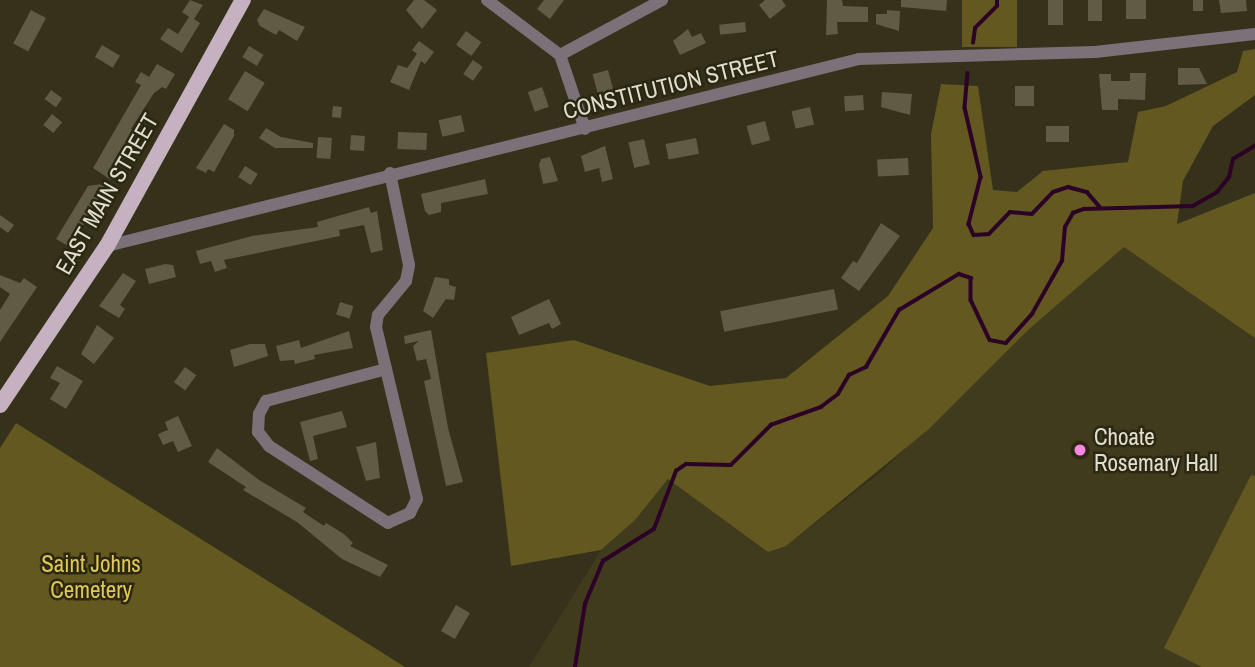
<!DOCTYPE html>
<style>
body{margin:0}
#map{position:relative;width:1255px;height:667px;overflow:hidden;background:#35311b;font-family:"Archivo Narrow",sans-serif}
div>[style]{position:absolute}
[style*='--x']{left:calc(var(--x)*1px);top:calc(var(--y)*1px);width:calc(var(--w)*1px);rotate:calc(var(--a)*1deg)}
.built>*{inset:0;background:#413b1d}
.green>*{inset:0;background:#635820;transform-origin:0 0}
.stream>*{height:3.5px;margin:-1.75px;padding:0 1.75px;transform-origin:1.75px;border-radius:1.75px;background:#2c0326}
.building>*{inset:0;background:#605b44;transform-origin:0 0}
.minor>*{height:12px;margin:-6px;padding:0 6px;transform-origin:6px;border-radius:6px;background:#7b7178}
.major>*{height:16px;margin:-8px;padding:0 8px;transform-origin:8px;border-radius:8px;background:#c5b1c0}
.dots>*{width:19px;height:19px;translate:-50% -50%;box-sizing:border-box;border:4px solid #2b2711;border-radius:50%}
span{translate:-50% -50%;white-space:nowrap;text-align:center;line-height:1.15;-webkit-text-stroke:5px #2b2711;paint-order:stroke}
.street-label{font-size:23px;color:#e0ded0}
.poi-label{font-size:23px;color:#e0ded0}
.left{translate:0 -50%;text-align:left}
.park-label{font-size:23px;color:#dfc855}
</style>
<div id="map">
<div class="built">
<i style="clip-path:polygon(1124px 247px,1255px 337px,1255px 667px,529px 667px,601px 550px,635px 520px,668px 479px,786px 546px,881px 472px,1027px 331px)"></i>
</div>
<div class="green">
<i style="left:962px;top:0;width:55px;height:47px"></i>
<i style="clip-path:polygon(1255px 49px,1255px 95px,1213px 126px,1183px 181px,1177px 224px,1255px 193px,1255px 338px,1124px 247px,1027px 331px,929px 429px,786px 546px,768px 552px,668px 479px,635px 520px,601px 550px,511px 566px,486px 353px,574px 340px,710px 386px,786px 378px,888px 296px,933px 228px,931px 134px,941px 84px,978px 86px,993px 190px,1017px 192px,1043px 171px,1128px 162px,1138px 112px,1166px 106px,1237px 72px,1243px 51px)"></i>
<i style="clip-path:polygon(16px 423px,405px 667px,0 667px,0 448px)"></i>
<i style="clip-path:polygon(1251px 475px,1255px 476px,1255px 667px,1202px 667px,1164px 648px)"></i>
</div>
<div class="stream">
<i style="--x:973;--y:43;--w:15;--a:-82"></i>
<i style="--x:975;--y:28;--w:31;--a:-45"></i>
<i style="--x:997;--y:6;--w:6;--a:-90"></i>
<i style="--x:968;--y:73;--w:35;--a:95"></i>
<i style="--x:965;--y:108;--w:71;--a:76.9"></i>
<i style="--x:981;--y:177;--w:49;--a:104.3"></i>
<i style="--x:969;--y:224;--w:12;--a:66"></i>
<i style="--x:974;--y:235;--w:15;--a:-4"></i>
<i style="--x:989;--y:234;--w:30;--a:-46"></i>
<i style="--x:1010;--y:212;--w:22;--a:5"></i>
<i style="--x:1032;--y:214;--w:30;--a:-46"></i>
<i style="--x:1053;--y:192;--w:16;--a:-18"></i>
<i style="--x:1068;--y:187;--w:20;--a:15"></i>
<i style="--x:1087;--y:192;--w:20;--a:49"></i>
<i style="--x:575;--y:667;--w:64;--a:-81"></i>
<i style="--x:585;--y:604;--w:47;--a:-67.3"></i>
<i style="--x:603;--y:561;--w:60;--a:-32.1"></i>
<i style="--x:654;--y:529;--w:62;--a:-69.2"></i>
<i style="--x:676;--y:471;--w:12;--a:-35"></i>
<i style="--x:686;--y:464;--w:45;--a:1.3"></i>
<i style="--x:731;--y:465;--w:57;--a:-45"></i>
<i style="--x:771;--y:425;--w:53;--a:-19.8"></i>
<i style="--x:821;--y:407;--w:21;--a:-37"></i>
<i style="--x:838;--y:394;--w:22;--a:-60"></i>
<i style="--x:849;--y:375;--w:19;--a:-25"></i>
<i style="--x:866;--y:367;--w:66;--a:-59.9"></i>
<i style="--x:899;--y:310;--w:70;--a:-31"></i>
<i style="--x:959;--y:274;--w:13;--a:18"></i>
<i style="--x:971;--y:278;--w:22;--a:90"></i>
<i style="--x:971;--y:300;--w:44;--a:64.6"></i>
<i style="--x:990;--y:340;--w:16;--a:11"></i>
<i style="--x:1006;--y:343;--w:39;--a:-48"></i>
<i style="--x:1032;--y:314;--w:61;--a:-60.5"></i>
<i style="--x:1062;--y:261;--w:34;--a:-85"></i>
<i style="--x:1065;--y:227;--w:16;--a:-60"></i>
<i style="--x:1073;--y:213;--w:12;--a:-20"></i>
<i style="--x:1084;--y:209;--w:109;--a:-1.6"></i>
<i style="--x:1193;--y:206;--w:28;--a:-30"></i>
<i style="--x:1217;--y:192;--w:19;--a:-51"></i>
<i style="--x:1229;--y:177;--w:18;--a:-77"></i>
<i style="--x:1233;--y:159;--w:26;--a:-31"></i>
</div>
<div class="building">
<i style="clip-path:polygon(190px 0,203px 5px,194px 19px,200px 23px,182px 53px,160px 39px,168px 28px,178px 34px,189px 17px,182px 12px)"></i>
<i style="clip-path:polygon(414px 0,424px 0,437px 10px,422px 29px,406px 10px)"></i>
<i style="clip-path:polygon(544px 0,564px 0,550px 19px,537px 9px)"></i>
<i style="clip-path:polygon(765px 0,782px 0,786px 6px,770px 19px,759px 5px)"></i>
<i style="clip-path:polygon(827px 0,842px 0,843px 6px,868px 7px,868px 22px,837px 22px,838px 34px,826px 35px)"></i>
<i style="clip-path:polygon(901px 0,947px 0,946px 11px,901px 7px)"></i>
<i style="left:1048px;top:0;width:15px;height:25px"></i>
<i style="left:1088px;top:0;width:14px;height:21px"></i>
<i style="left:1126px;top:0;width:20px;height:19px"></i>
<i style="left:1193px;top:0;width:10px;height:11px"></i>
<i style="clip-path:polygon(1219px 0,1246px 0,1247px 11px,1221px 13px)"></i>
<i style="clip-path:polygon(264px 9px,305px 27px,297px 41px,279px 30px,276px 35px,260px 26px,257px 20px)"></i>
<i style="left:31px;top:10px;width:17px;height:38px;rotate:28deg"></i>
<i style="clip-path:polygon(887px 10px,900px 11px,899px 31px,876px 24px,876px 14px,887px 14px)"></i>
<i style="left:745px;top:22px;width:10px;height:26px;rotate:84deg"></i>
<i style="clip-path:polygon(688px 29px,692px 37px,701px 33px,706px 43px,680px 55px,673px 41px)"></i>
<i style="left:466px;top:31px;width:19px;height:17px;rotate:36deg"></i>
<i style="clip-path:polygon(419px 41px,434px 52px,425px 64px,421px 61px,409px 90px,390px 82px,398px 65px,407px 68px,417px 54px,412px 50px)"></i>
<i style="left:102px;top:45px;width:21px;height:14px;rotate:31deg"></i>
<i style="left:249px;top:46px;width:17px;height:13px;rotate:31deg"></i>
<i style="left:473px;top:60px;width:12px;height:17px;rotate:35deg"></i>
<i style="clip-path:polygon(157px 64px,175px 74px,166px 89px,162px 87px,154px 93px,131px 129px,138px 134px,111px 180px,93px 168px,141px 85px,135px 82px,141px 72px,149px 77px)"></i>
<i style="clip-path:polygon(1178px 68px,1199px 68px,1207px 84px,1178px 85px)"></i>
<i style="left:608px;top:70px;width:23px;height:16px;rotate:75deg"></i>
<i style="left:245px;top:71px;width:23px;height:33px;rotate:31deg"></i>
<i style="clip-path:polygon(1130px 73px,1146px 73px,1145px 100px,1118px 99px,1118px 110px,1102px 110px,1099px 74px,1111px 74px,1111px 81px,1130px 81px)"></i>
<i style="left:1015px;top:86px;width:19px;height:20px"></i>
<i style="left:542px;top:87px;width:21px;height:15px;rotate:71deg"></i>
<i style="left:51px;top:90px;width:14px;height:11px;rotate:36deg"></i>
<i style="clip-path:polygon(882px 92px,912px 94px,910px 115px,881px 107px)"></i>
<i style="left:863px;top:95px;width:15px;height:19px;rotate:86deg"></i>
<i style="left:333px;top:106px;width:9px;height:11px;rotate:6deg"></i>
<i style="left:810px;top:107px;width:18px;height:19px;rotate:77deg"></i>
<i style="left:52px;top:114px;width:13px;height:14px;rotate:39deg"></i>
<i style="left:461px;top:115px;width:17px;height:23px;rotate:77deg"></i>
<i style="left:765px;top:121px;width:20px;height:19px;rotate:75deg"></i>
<i style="clip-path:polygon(224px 124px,234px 130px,234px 136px,214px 172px,208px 169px,206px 173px,196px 168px)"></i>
<i style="left:1046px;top:126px;width:23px;height:16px"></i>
<i style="clip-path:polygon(266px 128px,281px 137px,313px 143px,313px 148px,275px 148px,259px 138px)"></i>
<i style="left:398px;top:132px;width:29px;height:17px;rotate:2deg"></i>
<i style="left:351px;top:135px;width:14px;height:15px;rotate:4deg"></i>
<i style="left:318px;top:137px;width:14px;height:21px;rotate:4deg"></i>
<i style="left:696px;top:138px;width:16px;height:31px;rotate:79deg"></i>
<i style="left:644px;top:139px;width:26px;height:16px;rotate:77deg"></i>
<i style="clip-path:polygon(605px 146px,613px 179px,602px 182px,599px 168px,585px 172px,581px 156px)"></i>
<i style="clip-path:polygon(550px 157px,558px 181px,543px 184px,539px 165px,541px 159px)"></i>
<i style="left:908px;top:158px;width:17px;height:31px;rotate:87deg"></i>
<i style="left:245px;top:166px;width:15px;height:13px;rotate:32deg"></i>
<i style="clip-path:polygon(485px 179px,488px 194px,441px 203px,441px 212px,429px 215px,425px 211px,421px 194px)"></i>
<i style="clip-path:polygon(109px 183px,70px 247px,56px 239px,88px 186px)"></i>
<i style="clip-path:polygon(369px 207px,371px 213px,377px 211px,383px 250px,371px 253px,364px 225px,339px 230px,340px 236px,224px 260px,227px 268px,215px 272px,211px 261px,200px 264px,196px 251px,252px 236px,318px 227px,317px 222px)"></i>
<i style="clip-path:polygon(0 215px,14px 225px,8px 233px,0 227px)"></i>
<i style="clip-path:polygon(881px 223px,900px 236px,859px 291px,841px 278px,853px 261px,857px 263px)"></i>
<i style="clip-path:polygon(165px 264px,173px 265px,176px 277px,149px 284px,145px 269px)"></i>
<i style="clip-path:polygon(123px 273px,136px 281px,120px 305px,125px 309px,119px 318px,99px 306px)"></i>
<i style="clip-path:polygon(0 275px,20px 283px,24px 278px,37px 287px,0 342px,0 310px,10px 294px,0 287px)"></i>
<i style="clip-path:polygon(435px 277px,449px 279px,449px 285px,456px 287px,454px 300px,446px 299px,433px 318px,423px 311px)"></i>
<i style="left:834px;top:289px;width:21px;height:116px;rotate:79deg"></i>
<i style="clip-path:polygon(549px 299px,561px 324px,552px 329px,549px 323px,519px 335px,511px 317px)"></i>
<i style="left:340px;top:302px;width:14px;height:13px;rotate:17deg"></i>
<i style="clip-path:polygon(97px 325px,114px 338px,94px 364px,81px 354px)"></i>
<i style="clip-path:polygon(431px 330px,448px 428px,463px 482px,446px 486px,424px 381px,431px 379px,426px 359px,417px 361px,413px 346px,419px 341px,405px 344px,404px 336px)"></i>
<i style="clip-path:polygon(349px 331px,353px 348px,314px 355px,315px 359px,295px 364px,294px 360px,280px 361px,276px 346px,299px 340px,301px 348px)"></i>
<i style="clip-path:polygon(250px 344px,265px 344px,268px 356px,234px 367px,230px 350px)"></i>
<i style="clip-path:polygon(57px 366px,83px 381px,66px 409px,50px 399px,60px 383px,50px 378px)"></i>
<i style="left:185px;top:367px;width:14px;height:19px;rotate:36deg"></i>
<i style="clip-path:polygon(342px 411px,347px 427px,313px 436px,318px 459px,310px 461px,300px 422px)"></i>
<i style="clip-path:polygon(178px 416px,192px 446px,178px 452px,173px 441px,163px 445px,158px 434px,168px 430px,165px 422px)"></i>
<i style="clip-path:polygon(376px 442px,380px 478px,366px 481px,356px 447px)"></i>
<i style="clip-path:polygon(217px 448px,259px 480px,306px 508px,303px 512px,324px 526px,326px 523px,344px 534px,353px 543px,350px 546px,388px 565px,380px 577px,342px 559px,297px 522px,243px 490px,246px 487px,208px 462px)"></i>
<i style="left:456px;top:605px;width:16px;height:30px;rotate:30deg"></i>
</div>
<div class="minor">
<i style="--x:487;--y:0;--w:91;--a:37"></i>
<i style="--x:560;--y:55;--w:78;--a:71.3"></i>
<i style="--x:560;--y:55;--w:116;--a:-28.3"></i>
<i style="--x:107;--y:246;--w:775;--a:-13.96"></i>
<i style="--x:859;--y:59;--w:236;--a:-1.7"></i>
<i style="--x:1095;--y:52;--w:161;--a:-6.4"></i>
<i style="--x:386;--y:369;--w:134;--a:76.6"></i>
<i style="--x:417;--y:499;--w:16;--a:117"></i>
<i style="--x:410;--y:513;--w:24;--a:156"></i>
<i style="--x:388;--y:523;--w:142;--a:-147.1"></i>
<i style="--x:269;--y:446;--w:18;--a:-128"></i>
<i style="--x:258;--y:432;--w:18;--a:-87"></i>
<i style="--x:259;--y:414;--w:15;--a:-62"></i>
<i style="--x:266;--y:401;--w:124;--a:-14.9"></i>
<i style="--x:386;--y:369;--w:43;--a:-103.4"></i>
<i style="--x:376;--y:327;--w:12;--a:-81"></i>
<i style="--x:378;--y:315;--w:44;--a:-50.5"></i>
<i style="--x:406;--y:281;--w:16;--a:-79"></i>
<i style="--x:409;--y:265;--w:94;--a:-101.7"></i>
</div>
<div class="major">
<i style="--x:0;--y:405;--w:192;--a:-56.1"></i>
<i style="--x:107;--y:246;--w:281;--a:-61.1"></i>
</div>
<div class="dots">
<i style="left:1080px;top:450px;background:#fb87e5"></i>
</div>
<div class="street-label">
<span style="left:671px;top:85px;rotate:-14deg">CONSTITUTION STREET</span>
<span style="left:107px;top:194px;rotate:-60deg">EAST MAIN STREET</span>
</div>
<div class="poi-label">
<span class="left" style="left:1094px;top:450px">Choate<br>Rosemary Hall</span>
</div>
<div class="park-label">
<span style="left:91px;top:577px">Saint Johns<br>Cemetery</span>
</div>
</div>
